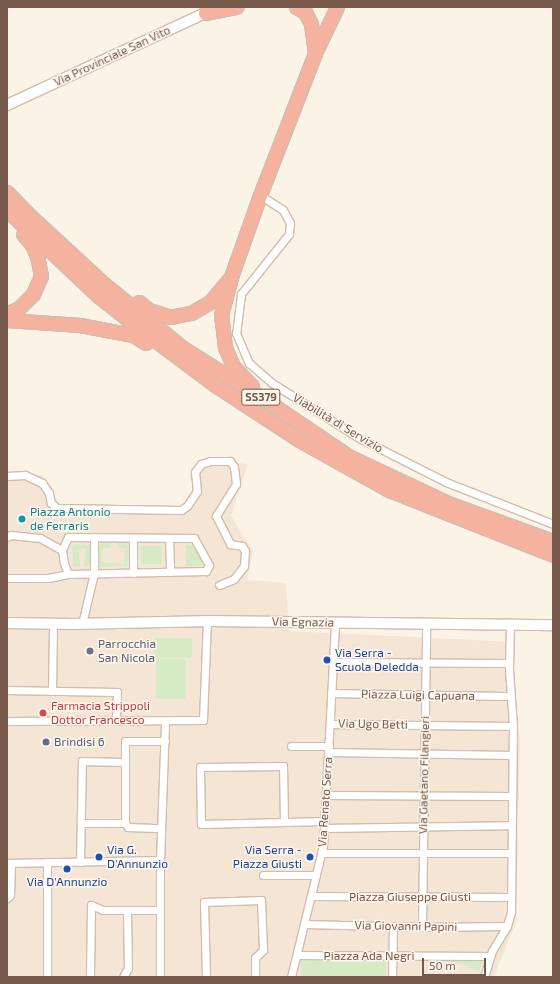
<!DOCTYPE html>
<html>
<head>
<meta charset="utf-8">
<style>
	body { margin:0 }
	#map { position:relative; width:560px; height:984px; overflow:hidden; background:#fcf3e7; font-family:"Exo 2",sans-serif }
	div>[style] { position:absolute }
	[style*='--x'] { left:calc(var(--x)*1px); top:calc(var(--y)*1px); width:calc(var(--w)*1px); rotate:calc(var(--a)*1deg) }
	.residential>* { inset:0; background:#f4e5d5 }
	.green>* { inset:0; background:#d5eac5; transform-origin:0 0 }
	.roads { filter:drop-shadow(1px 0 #d0bdaf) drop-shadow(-1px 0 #d0bdaf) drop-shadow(0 1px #d0bdaf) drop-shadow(0 -1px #d0bdaf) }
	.street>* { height:7px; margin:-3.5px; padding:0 3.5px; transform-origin:3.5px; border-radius:3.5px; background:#fff }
	.secondary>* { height:10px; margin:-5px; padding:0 5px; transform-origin:5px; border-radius:5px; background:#fff }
	.highway>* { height:13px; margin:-6.5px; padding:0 6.5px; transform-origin:6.5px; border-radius:6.5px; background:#f5b29e }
	.dots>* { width:11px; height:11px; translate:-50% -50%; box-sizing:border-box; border:2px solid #fff7ed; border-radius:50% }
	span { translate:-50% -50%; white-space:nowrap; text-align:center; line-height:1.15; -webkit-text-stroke:3px #fff7ed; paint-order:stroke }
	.shield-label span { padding:1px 3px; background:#fff7ed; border:1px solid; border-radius:3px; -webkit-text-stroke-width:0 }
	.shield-label { font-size:11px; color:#76594b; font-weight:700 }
	.street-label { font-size:12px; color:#76594b }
	.culture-label { font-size:12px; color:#0d838f }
	.left { translate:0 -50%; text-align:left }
	.worship-label { font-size:12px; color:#5b616d }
	.transit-label { font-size:12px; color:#164399 }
	.right { translate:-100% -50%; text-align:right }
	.health-label { font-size:12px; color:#be3a42 }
	.service-label { font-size:12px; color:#4e5e75 }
	.frame { position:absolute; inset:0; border:8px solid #76594b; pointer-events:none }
	.scale { position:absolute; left:422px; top:958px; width:64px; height:18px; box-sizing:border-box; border:2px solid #76594b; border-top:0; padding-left:5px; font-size:12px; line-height:14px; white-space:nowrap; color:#76594b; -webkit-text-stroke:3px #fff7ed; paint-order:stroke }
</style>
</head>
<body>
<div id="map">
	<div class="residential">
		<i style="clip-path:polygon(199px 459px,248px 464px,231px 516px,253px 551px,247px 580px,286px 583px,289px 631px,514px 642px,513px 692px,520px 739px,516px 922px,494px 977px,7px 977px,7px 473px,43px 475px,60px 505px,178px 506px,194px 496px,190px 476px)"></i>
	</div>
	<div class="green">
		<i style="clip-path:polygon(111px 543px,111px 547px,102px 549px,102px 562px,124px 564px,125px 549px,117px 547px,117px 543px,126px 543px,129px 547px,128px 566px,99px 567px,98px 547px,101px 544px)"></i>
		<i style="clip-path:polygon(74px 544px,91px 545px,91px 566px,84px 567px,86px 549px,79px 549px,80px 567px,73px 566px,72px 546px)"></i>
		<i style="clip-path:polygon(186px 544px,194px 546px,203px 561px,201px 566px,186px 566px)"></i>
		<i style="left:141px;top:546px;width:21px;height:18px"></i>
		<i style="left:154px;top:638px;width:38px;height:20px"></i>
		<i style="left:156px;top:659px;width:30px;height:40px"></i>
		<i style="left:301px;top:958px;width:85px;height:20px;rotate:1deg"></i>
		<i style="clip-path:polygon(431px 960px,483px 960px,479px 971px,462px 964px,430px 964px)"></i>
	</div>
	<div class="roads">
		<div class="street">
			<i style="--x:260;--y:195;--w:27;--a:33"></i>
			<i style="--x:283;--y:210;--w:15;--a:62"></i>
			<i style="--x:290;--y:223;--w:11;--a:95"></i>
			<i style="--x:289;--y:234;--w:77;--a:128.7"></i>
			<i style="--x:241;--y:294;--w:39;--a:97"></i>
			<i style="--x:236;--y:333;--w:33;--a:67"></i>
			<i style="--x:249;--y:363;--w:30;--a:41"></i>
			<i style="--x:272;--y:383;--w:105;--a:32.2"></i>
			<i style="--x:361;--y:439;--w:95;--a:26.8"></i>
			<i style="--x:446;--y:482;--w:115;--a:21.4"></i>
			<i style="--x:7;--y:476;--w:18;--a:-3"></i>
			<i style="--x:25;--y:475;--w:19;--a:25"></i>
			<i style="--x:42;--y:483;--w:12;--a:55"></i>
			<i style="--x:49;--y:493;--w:10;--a:79"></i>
			<i style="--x:51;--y:503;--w:8;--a:40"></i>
			<i style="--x:57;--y:508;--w:124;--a:0.9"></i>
			<i style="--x:181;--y:510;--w:7;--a:-34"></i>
			<i style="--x:187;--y:506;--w:18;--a:-56"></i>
			<i style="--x:197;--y:491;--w:19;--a:-96"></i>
			<i style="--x:195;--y:472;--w:10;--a:-53"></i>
			<i style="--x:201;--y:464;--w:9;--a:-18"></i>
			<i style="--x:210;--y:461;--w:20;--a:0"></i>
			<i style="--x:230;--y:461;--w:7;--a:56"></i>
			<i style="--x:234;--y:467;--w:17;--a:83"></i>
			<i style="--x:236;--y:484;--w:38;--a:122"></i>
			<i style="--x:216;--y:516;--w:31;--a:63"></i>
			<i style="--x:230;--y:544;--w:12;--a:9"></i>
			<i style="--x:242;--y:546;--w:6;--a:59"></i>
			<i style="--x:245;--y:551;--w:15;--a:94"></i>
			<i style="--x:244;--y:566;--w:16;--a:128"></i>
			<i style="--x:234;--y:579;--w:16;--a:158"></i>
			<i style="--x:7;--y:537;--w:4;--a:-27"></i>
			<i style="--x:11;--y:535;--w:29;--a:6"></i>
			<i style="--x:40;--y:538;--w:25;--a:29"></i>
			<i style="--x:68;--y:537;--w:126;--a:0.5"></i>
			<i style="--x:194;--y:538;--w:31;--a:61"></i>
			<i style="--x:209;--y:565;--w:7;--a:117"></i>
			<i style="--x:206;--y:571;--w:138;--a:178.8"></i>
			<i style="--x:68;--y:574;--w:12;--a:-110"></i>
			<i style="--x:64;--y:563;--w:13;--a:-99"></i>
			<i style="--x:62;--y:550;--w:14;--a:-65"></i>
			<i style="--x:133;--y:538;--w:35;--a:90"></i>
			<i style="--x:169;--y:538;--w:34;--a:88"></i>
			<i style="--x:7;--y:578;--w:41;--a:0"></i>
			<i style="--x:48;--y:578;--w:20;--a:-11"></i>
			<i style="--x:82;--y:624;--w:52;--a:-76.8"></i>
			<i style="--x:94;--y:573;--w:36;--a:-90"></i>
			<i style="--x:333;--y:662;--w:173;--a:0.3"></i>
			<i style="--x:7;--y:690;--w:110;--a:1"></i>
			<i style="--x:117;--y:692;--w:29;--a:92"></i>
			<i style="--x:52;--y:691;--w:66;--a:-89.1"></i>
			<i style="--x:331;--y:693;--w:174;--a:1"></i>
			<i style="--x:7;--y:721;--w:196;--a:-0.3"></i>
			<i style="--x:203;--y:720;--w:99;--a:-87.7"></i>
			<i style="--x:330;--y:724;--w:183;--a:0.6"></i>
			<i style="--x:291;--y:746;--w:38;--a:0"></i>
			<i style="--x:328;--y:752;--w:184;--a:0.9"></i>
			<i style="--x:326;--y:795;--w:183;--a:0.3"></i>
			<i style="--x:284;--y:822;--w:56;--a:-91"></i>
			<i style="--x:283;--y:766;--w:83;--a:179.3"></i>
			<i style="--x:200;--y:767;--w:57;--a:89"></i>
			<i style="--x:201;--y:824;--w:83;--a:-1.4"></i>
			<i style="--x:284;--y:822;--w:40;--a:-1.4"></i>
			<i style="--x:81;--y:823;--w:44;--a:0"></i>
			<i style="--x:125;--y:823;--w:82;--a:-90"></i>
			<i style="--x:125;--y:741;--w:40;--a:0"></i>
			<i style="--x:125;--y:823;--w:5;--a:53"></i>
			<i style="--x:128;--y:827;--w:33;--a:2"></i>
			<i style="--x:324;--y:828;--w:183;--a:-0.9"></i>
			<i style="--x:321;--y:853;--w:189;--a:0"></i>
			<i style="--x:80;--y:862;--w:101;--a:-88.9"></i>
			<i style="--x:82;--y:761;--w:42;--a:1.4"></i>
			<i style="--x:7;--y:863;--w:153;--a:-1.1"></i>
			<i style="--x:263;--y:875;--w:53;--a:0"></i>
			<i style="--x:311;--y:896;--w:198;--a:0.3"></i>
			<i style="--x:7;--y:898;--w:4;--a:-45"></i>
			<i style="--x:10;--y:895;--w:32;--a:-88"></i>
			<i style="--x:305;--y:924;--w:117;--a:1.5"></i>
			<i style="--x:422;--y:927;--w:85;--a:-0.7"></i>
			<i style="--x:422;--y:927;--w:303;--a:-89.2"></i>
			<i style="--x:297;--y:955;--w:193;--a:0.3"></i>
			<i style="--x:47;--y:977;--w:115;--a:-90"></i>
			<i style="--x:90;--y:977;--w:72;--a:-89.2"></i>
			<i style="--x:91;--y:905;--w:13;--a:23"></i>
			<i style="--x:103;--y:910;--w:57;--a:0"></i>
			<i style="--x:123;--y:977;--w:10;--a:-61"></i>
			<i style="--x:128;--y:968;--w:58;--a:-91"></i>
			<i style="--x:160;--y:977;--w:117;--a:-90"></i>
			<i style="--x:160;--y:860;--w:139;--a:-87.9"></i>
			<i style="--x:206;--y:977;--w:75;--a:-91.5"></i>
			<i style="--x:204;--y:902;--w:57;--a:-2"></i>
			<i style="--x:261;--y:900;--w:50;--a:87.7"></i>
			<i style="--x:263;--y:950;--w:11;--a:135"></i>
			<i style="--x:255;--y:958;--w:19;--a:90"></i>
			<i style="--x:291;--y:977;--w:135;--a:-76.3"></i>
			<i style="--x:323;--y:846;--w:223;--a:-86.9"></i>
			<i style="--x:392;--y:977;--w:51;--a:-88.9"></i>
			<i style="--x:484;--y:977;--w:27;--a:-73"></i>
			<i style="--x:492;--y:951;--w:29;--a:-59"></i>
			<i style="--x:507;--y:926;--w:15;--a:-74"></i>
			<i style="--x:511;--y:912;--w:186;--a:-89.4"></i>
			<i style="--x:513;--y:726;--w:57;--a:-94"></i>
			<i style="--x:509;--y:669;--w:44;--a:-88.7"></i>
		</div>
		<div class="secondary">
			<i style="--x:7;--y:105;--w:226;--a:-24.9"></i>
			<i style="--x:7;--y:623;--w:65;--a:0.9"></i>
			<i style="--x:72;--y:624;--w:139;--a:-1.2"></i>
			<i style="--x:211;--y:621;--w:342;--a:0.7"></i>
		</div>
		<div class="highway">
			<i style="--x:296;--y:7;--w:10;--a:29"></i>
			<i style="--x:305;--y:12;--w:13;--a:63"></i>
			<i style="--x:311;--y:24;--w:29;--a:82"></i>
			<i style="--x:205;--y:13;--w:32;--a:-11"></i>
			<i style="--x:7;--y:192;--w:28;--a:46"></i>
			<i style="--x:26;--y:212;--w:105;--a:42.7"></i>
			<i style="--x:103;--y:283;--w:103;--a:39.1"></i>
			<i style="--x:183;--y:348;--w:92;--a:32.1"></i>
			<i style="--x:261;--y:397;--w:107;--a:34"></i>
			<i style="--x:350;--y:457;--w:108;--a:25.1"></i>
			<i style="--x:448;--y:503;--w:112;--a:19.9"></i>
			<i style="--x:7;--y:210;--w:125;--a:43.4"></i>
			<i style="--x:98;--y:296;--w:48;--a:38.3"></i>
			<i style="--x:136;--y:326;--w:99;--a:36.8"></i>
			<i style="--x:215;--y:385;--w:100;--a:33.2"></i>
			<i style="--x:299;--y:440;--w:103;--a:29.1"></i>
			<i style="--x:389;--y:490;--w:176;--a:21.6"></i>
			<i style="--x:139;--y:302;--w:13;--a:39"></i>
			<i style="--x:149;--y:310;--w:22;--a:18"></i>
			<i style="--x:170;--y:317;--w:21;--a:-11"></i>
			<i style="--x:191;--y:313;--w:22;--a:-30"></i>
			<i style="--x:210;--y:302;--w:30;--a:-50"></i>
			<i style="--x:7;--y:314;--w:13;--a:-27"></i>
			<i style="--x:19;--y:308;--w:20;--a:-45"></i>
			<i style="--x:33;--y:294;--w:20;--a:-66"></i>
			<i style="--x:41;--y:276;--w:20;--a:-101"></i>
			<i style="--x:37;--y:256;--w:12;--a:-114"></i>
			<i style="--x:32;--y:245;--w:14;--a:-129"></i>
			<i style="--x:7;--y:320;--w:73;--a:3.9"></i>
			<i style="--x:80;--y:325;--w:54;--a:10.7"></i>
			<i style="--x:133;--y:335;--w:15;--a:32"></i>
			<i style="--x:252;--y:386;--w:28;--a:-134"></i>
			<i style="--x:233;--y:366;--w:21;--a:-113"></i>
			<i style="--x:225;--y:347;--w:32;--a:-97"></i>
			<i style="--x:221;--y:315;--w:42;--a:-75"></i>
			<i style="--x:232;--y:274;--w:84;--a:-70.5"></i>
			<i style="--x:260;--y:195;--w:152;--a:-68.8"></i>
			<i style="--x:315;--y:53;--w:51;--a:-64.4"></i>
		</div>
	</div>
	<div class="dots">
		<i style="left:22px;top:519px;background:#0f9aa8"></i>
		<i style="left:90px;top:651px;background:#6b7280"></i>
		<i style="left:327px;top:660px;background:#1a4fb4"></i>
		<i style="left:43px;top:713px;background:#e0444e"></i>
		<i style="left:46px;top:742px;background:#5c6f8a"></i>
		<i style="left:99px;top:857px;background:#1a4fb4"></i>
		<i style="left:310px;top:857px;background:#1a4fb4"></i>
		<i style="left:67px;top:869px;background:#1a4fb4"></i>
	</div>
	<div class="shield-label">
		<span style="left:261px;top:397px">SS379</span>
	</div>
	<div class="street-label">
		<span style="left:112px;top:56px;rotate:-25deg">Via Provinciale San Vito</span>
		<span style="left:338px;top:423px;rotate:31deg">Viabilità di Servizio</span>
		<span style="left:303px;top:622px;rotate:1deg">Via Egnazia</span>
		<span style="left:418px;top:695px;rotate:1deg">Piazza Luigi Capuana</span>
		<span style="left:373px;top:724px;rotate:1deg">Via Ugo Betti</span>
		<span style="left:424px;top:775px;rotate:-89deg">Via Gaetano Filangieri</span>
		<span style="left:325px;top:802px;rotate:-86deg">Via Renato Serra</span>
		<span style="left:410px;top:897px">Piazza Giuseppe Giusti</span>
		<span style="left:406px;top:926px;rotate:1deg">Via Giovanni Papini</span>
		<span style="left:369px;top:956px">Piazza Ada Negri</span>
	</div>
	<div class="culture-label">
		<span class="left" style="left:30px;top:519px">Piazza Antonio<br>de Ferraris</span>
	</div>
	<div class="worship-label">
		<span class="left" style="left:98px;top:651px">Parrocchia<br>San Nicola</span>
	</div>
	<div class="transit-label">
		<span class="left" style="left:335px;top:660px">Via Serra -<br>Scuola Deledda</span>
		<span class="left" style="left:107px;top:857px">Via G.<br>D'Annunzio</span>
		<span class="right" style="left:302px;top:857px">Via Serra -<br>Piazza Giusti</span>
		<span style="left:67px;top:882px">Via D'Annunzio</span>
	</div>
	<div class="health-label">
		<span class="left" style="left:51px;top:713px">Farmacia Strippoli<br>Dottor Francesco</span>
	</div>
	<div class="service-label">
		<span class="left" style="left:54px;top:742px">Brindisi 6</span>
	</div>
	<div class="frame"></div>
	<div class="scale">50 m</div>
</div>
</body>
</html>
